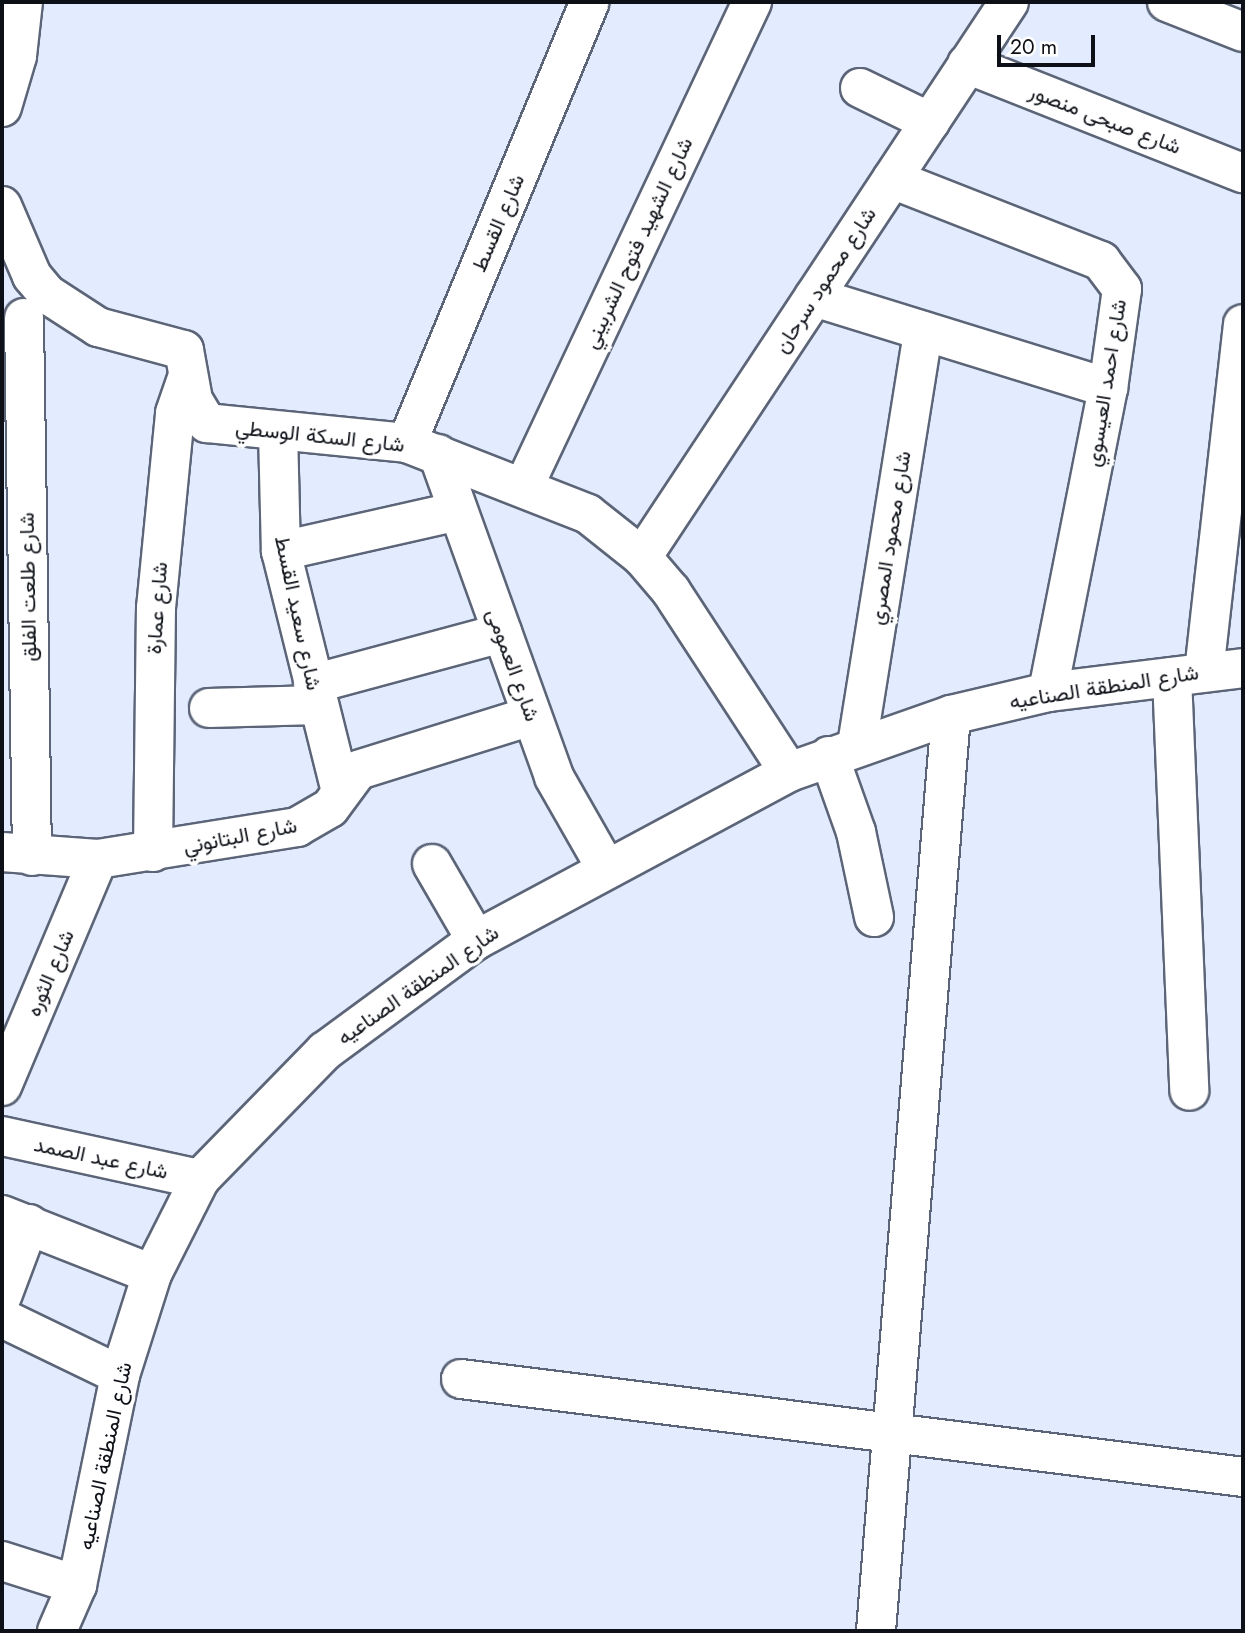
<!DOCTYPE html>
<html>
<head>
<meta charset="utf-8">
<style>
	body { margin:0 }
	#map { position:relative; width:1245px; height:1633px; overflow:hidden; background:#e3ecfe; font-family:Jost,Vazirmatn,sans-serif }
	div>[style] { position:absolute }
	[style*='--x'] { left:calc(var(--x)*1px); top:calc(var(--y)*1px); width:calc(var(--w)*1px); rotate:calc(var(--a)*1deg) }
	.roads { filter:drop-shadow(2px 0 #5c6578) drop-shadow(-2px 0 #5c6578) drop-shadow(0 2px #5c6578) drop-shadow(0 -2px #5c6578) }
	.minor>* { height:38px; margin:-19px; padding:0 19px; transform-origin:19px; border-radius:19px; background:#fff }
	span { translate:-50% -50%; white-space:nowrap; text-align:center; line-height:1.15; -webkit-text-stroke:7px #fff; paint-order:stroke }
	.street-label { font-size:21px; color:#0d1017 }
	.frame { position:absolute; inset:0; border:4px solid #0d1017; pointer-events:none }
	.scale { position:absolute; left:997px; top:35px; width:98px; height:32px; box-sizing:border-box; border:4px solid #0d1017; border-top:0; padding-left:9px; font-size:21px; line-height:24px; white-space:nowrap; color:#0d1017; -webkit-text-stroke:5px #fff; paint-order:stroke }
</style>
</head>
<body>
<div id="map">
	<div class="roads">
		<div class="minor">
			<i style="--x:1167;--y:2;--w:82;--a:21.5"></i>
			<i style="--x:967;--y:64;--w:297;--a:21.6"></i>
			<i style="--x:860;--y:88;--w:78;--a:25.9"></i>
			<i style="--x:2;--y:107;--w:53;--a:-73.6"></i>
			<i style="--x:17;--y:56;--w:54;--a:-83.7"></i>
			<i style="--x:892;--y:179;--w:225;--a:21.4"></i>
			<i style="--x:1101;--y:261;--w:35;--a:53"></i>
			<i style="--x:1122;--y:289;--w:100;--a:98"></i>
			<i style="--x:1108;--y:388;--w:310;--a:101.2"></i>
			<i style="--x:2;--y:206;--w:76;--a:66.8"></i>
			<i style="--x:32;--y:276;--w:23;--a:50"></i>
			<i style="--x:47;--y:294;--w:61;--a:32.9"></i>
			<i style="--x:98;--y:327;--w:89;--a:15"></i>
			<i style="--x:184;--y:350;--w:51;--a:79.8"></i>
			<i style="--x:193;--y:400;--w:27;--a:59"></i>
			<i style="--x:207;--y:423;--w:201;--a:5.7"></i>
			<i style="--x:407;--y:443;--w:194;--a:21.4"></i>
			<i style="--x:588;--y:514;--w:69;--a:38.5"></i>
			<i style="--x:642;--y:557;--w:45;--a:49.5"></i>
			<i style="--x:671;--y:591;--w:216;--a:56.9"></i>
			<i style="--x:814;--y:297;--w:308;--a:17.2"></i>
			<i style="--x:24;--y:318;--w:538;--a:89.15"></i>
			<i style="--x:278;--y:431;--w:120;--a:88.6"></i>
			<i style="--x:281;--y:551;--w:248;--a:76"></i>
			<i style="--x:407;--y:443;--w:477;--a:-67.5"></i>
			<i style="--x:438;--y:454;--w:343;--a:70.2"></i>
			<i style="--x:554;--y:777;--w:105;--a:60.3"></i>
			<i style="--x:525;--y:484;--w:533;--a:-64.78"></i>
			<i style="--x:281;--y:551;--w:181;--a:-12.7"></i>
			<i style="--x:642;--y:557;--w:665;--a:-56.52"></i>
			<i style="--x:1204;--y:672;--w:350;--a:-83.6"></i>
			<i style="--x:1172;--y:677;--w:414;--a:87.6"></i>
			<i style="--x:313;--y:684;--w:196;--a:-15.1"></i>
			<i style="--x:209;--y:708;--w:109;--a:-1.6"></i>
			<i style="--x:857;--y:745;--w:419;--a:-80.9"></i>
			<i style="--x:829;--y:756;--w:81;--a:70.4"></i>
			<i style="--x:856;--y:832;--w:87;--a:78"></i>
			<i style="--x:2;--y:852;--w:96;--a:4.2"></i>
			<i style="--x:98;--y:859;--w:202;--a:-9.1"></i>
			<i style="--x:297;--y:827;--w:38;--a:-30"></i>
			<i style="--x:330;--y:808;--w:47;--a:-53.6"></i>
			<i style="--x:358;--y:770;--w:181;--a:-17.3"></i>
			<i style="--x:153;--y:852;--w:244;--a:-89.3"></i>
			<i style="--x:156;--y:608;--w:196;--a:-84.4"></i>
			<i style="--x:175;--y:413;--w:39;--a:-71"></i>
			<i style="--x:432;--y:864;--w:88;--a:59.9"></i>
			<i style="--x:2;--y:1086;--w:246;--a:-67.1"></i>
			<i style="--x:2;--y:1136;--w:203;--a:12.3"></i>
			<i style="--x:2;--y:1215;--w:161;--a:21.5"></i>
			<i style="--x:2;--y:1296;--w:77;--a:-69.4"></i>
			<i style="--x:2;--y:1318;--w:131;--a:25.8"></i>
			<i style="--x:461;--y:1379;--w:788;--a:7.14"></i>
			<i style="--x:2;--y:1561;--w:79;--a:17.7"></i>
			<i style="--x:57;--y:1631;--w:50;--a:-66.5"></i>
			<i style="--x:77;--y:1585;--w:214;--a:-78.4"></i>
			<i style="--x:120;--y:1375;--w:106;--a:-72.4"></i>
			<i style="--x:152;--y:1274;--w:106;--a:-63.2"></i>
			<i style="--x:200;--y:1179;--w:179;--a:-45.7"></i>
			<i style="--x:325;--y:1051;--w:187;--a:-36.3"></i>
			<i style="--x:476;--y:940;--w:355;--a:-28.2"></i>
			<i style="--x:789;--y:772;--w:172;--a:-19.4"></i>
			<i style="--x:951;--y:715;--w:100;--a:-13.3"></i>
			<i style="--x:1048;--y:692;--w:196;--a:-7"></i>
			<i style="--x:876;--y:1631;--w:919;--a:-85.32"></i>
		</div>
	</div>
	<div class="street-label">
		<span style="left:1105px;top:119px;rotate:21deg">شارع صبحى منصور</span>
		<span style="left:498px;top:223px;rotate:-67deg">شارع القسط</span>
		<span style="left:638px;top:243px;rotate:-65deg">شارع الشهيد فتوح الشربيني</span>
		<span style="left:825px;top:280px;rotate:-57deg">شارع محمود سرحان</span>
		<span style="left:1106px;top:383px;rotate:-81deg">شارع احمد العيسوي</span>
		<span style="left:320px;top:436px;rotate:6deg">شارع السكة الوسطي</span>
		<span style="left:890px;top:538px;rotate:-81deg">شارع محمود المصري</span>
		<span style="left:28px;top:587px;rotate:-91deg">شارع طلعت الفلق</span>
		<span style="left:157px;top:608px;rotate:-86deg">شارع عمارة</span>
		<span style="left:298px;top:613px;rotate:78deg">شارع سعيد القسط</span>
		<span style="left:513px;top:665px;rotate:70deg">شارع العمومى</span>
		<span style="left:1104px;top:687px;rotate:-9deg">شارع المنطقة الصناعيه</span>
		<span style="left:240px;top:836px;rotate:-11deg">شارع البتانوني</span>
		<span style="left:50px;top:973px;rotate:-67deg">شارع الثوره</span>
		<span style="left:418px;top:985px;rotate:-35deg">شارع المنطقة الصناعيه</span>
		<span style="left:101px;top:1158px;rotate:12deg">شارع عبد الصمد</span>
		<span style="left:105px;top:1456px;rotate:-78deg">شارع المنطقة الصناعيه</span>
	</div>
	<div class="frame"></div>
	<div class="scale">20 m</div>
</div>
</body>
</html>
